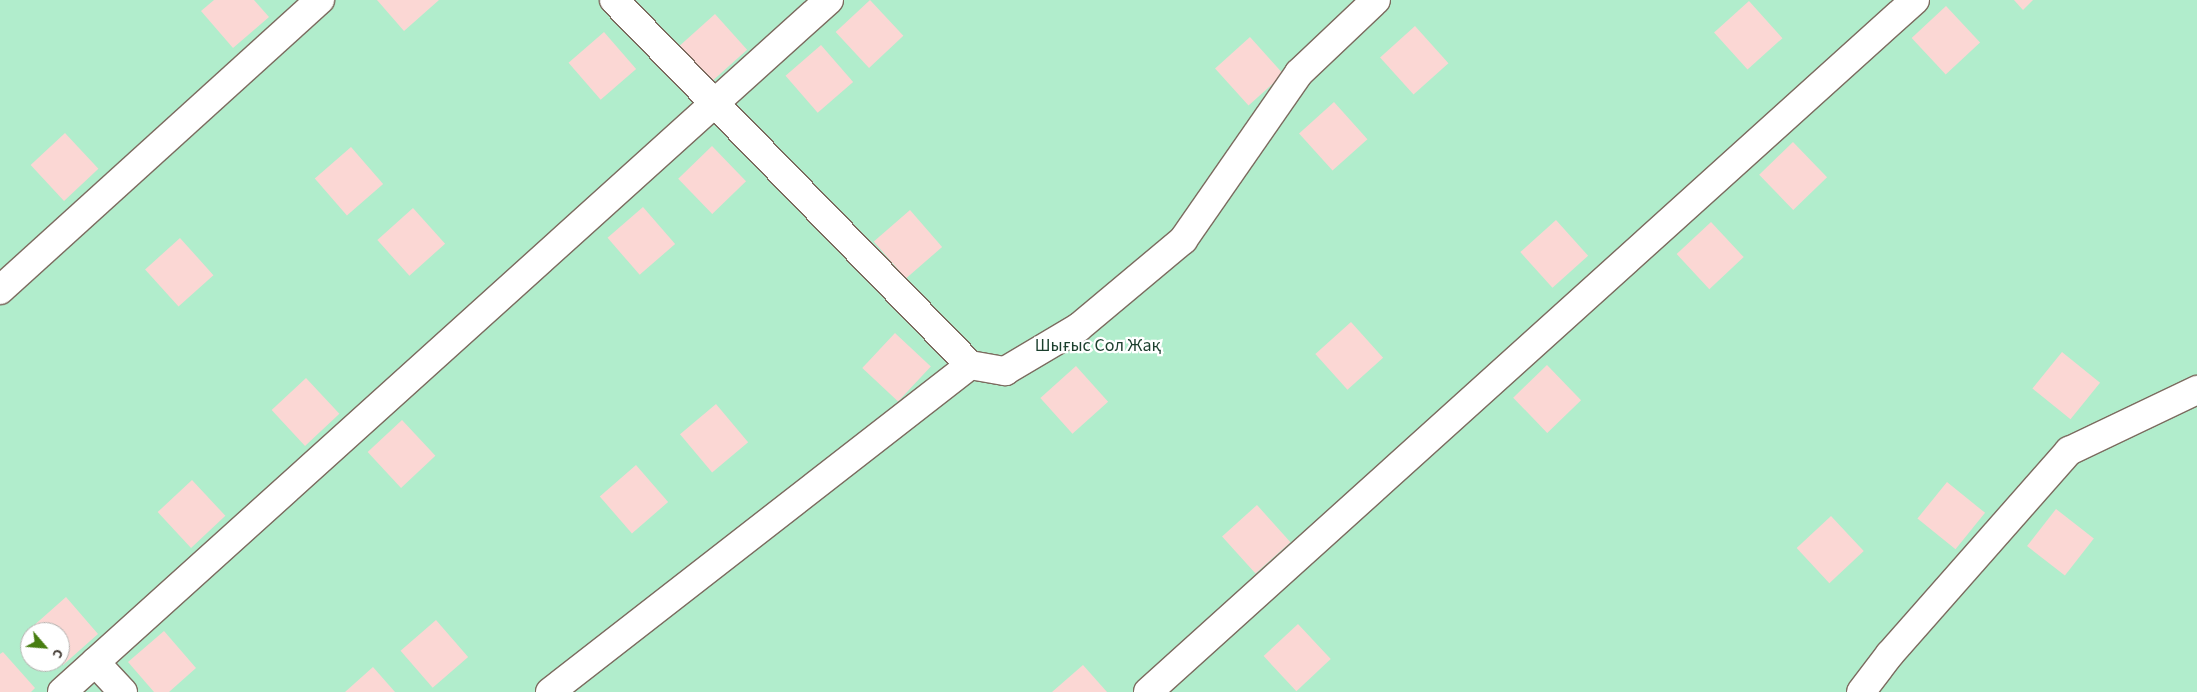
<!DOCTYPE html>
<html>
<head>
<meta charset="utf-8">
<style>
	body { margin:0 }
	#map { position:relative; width:2197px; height:692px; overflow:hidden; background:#fff7f1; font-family:"Source Sans 3",sans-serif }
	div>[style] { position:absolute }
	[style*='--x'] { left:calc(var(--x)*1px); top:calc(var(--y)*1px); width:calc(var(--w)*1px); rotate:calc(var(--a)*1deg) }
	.green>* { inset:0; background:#b1edcc }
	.building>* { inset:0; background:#fbd7d4; transform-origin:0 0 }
	.roads { filter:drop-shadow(1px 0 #7c6b5f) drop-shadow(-1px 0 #7c6b5f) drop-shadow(0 1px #7c6b5f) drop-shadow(0 -1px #7c6b5f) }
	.minor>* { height:28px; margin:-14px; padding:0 14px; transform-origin:14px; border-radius:14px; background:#fff }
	span { translate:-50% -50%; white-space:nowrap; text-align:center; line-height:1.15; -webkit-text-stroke:4.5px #fff; paint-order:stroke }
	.park-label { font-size:18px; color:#1b3f2d }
	.north { position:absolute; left:20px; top:622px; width:50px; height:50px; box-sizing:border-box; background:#fff; border:1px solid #b4b1ae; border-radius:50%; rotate:117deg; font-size:14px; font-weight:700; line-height:20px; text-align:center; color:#433b35 }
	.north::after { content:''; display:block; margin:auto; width:18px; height:22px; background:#477d10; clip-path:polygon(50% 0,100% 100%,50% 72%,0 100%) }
</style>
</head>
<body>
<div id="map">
	<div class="green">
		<i style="clip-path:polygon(evenodd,0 0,2197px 0,2197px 692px,0 692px,0 0,30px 632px,60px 632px,60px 662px,30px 662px,30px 632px)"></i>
	</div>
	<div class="building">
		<i style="clip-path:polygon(214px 0,254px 0,269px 17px,233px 48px,201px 11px)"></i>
		<i style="clip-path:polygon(377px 0,439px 0,404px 31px)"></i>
		<i style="left:870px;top:0;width:49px;height:47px;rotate:47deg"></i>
		<i style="clip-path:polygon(2014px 0,2033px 0,2023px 10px)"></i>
		<i style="left:1749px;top:1px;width:50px;height:47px;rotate:48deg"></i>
		<i style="left:1946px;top:6px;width:50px;height:47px;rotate:47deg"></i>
		<i style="left:715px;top:14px;width:48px;height:48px;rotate:48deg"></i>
		<i style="left:1415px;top:26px;width:50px;height:47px;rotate:48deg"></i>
		<i style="left:604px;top:32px;width:49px;height:47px;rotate:49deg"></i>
		<i style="left:1250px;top:37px;width:50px;height:47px;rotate:48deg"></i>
		<i style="left:821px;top:45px;width:49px;height:47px;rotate:49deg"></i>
		<i style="left:1334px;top:102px;width:50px;height:47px;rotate:48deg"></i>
		<i style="left:65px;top:133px;width:49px;height:47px;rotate:47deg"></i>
		<i style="left:1793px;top:142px;width:49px;height:47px;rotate:46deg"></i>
		<i style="left:712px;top:146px;width:49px;height:47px;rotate:46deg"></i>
		<i style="left:351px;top:147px;width:49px;height:48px;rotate:49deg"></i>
		<i style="left:643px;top:207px;width:49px;height:47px;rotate:49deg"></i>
		<i style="left:413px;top:208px;width:48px;height:48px;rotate:48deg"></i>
		<i style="left:910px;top:210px;width:49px;height:48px;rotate:49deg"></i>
		<i style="left:1556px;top:220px;width:48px;height:48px;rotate:48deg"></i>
		<i style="left:1711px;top:222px;width:48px;height:47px;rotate:47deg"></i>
		<i style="left:180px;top:238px;width:50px;height:47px;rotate:48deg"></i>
		<i style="left:1351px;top:322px;width:48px;height:48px;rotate:48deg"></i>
		<i style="left:895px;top:333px;width:49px;height:48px;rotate:43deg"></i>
		<i style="left:2062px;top:352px;width:49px;height:47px;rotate:39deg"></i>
		<i style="left:1547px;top:365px;width:49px;height:47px;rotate:46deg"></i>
		<i style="left:1076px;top:366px;width:48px;height:48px;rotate:48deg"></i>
		<i style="left:306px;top:378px;width:49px;height:47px;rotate:47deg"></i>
		<i style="left:716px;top:404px;width:50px;height:47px;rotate:50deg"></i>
		<i style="left:402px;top:420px;width:49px;height:47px;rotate:47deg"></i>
		<i style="left:636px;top:465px;width:49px;height:48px;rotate:49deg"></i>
		<i style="left:192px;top:480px;width:49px;height:47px;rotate:47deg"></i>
		<i style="left:1947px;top:482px;width:49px;height:47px;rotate:39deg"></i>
		<i style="left:1257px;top:505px;width:50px;height:47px;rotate:48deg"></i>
		<i style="left:2056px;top:509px;width:48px;height:47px;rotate:38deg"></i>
		<i style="left:1831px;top:516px;width:48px;height:47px;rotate:47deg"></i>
		<i style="clip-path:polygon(66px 597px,98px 634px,63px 665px,60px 662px,60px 632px,34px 632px,31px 628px)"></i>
		<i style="left:436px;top:620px;width:49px;height:47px;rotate:49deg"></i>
		<i style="left:1298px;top:624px;width:48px;height:47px;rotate:47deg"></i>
		<i style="clip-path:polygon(164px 631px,196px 668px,169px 692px,154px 692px,128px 662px)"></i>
		<i style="clip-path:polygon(3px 652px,35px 688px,31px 692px,0 692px,0 654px)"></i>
		<i style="clip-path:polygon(1083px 665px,1107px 692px,1052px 692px)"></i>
		<i style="clip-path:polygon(373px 667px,395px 692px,345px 692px)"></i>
	</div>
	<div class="roads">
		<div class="minor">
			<i style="--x:614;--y:0;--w:510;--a:45.72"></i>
			<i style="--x:0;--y:290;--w:432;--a:-42.2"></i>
			<i style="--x:95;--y:662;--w:41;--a:47"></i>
			<i style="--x:62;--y:692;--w:1033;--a:-42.06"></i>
			<i style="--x:550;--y:692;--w:532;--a:-37.9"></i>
			<i style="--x:970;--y:365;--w:36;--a:10"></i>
			<i style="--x:1005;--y:371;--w:86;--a:-30.7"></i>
			<i style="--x:1079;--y:327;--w:136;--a:-39.9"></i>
			<i style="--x:1183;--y:240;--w:203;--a:-55.2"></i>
			<i style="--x:1299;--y:73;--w:106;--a:-43.5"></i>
			<i style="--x:1148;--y:692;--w:1033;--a:-42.06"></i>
			<i style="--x:1861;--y:692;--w:48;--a:-52.7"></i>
			<i style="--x:1890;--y:654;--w:271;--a:-48.6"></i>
			<i style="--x:2069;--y:451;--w:142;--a:-25.5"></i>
		</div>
	</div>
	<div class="park-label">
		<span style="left:1098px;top:346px">Шығыс Сол Жақ</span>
	</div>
	<div class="north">С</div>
</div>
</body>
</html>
